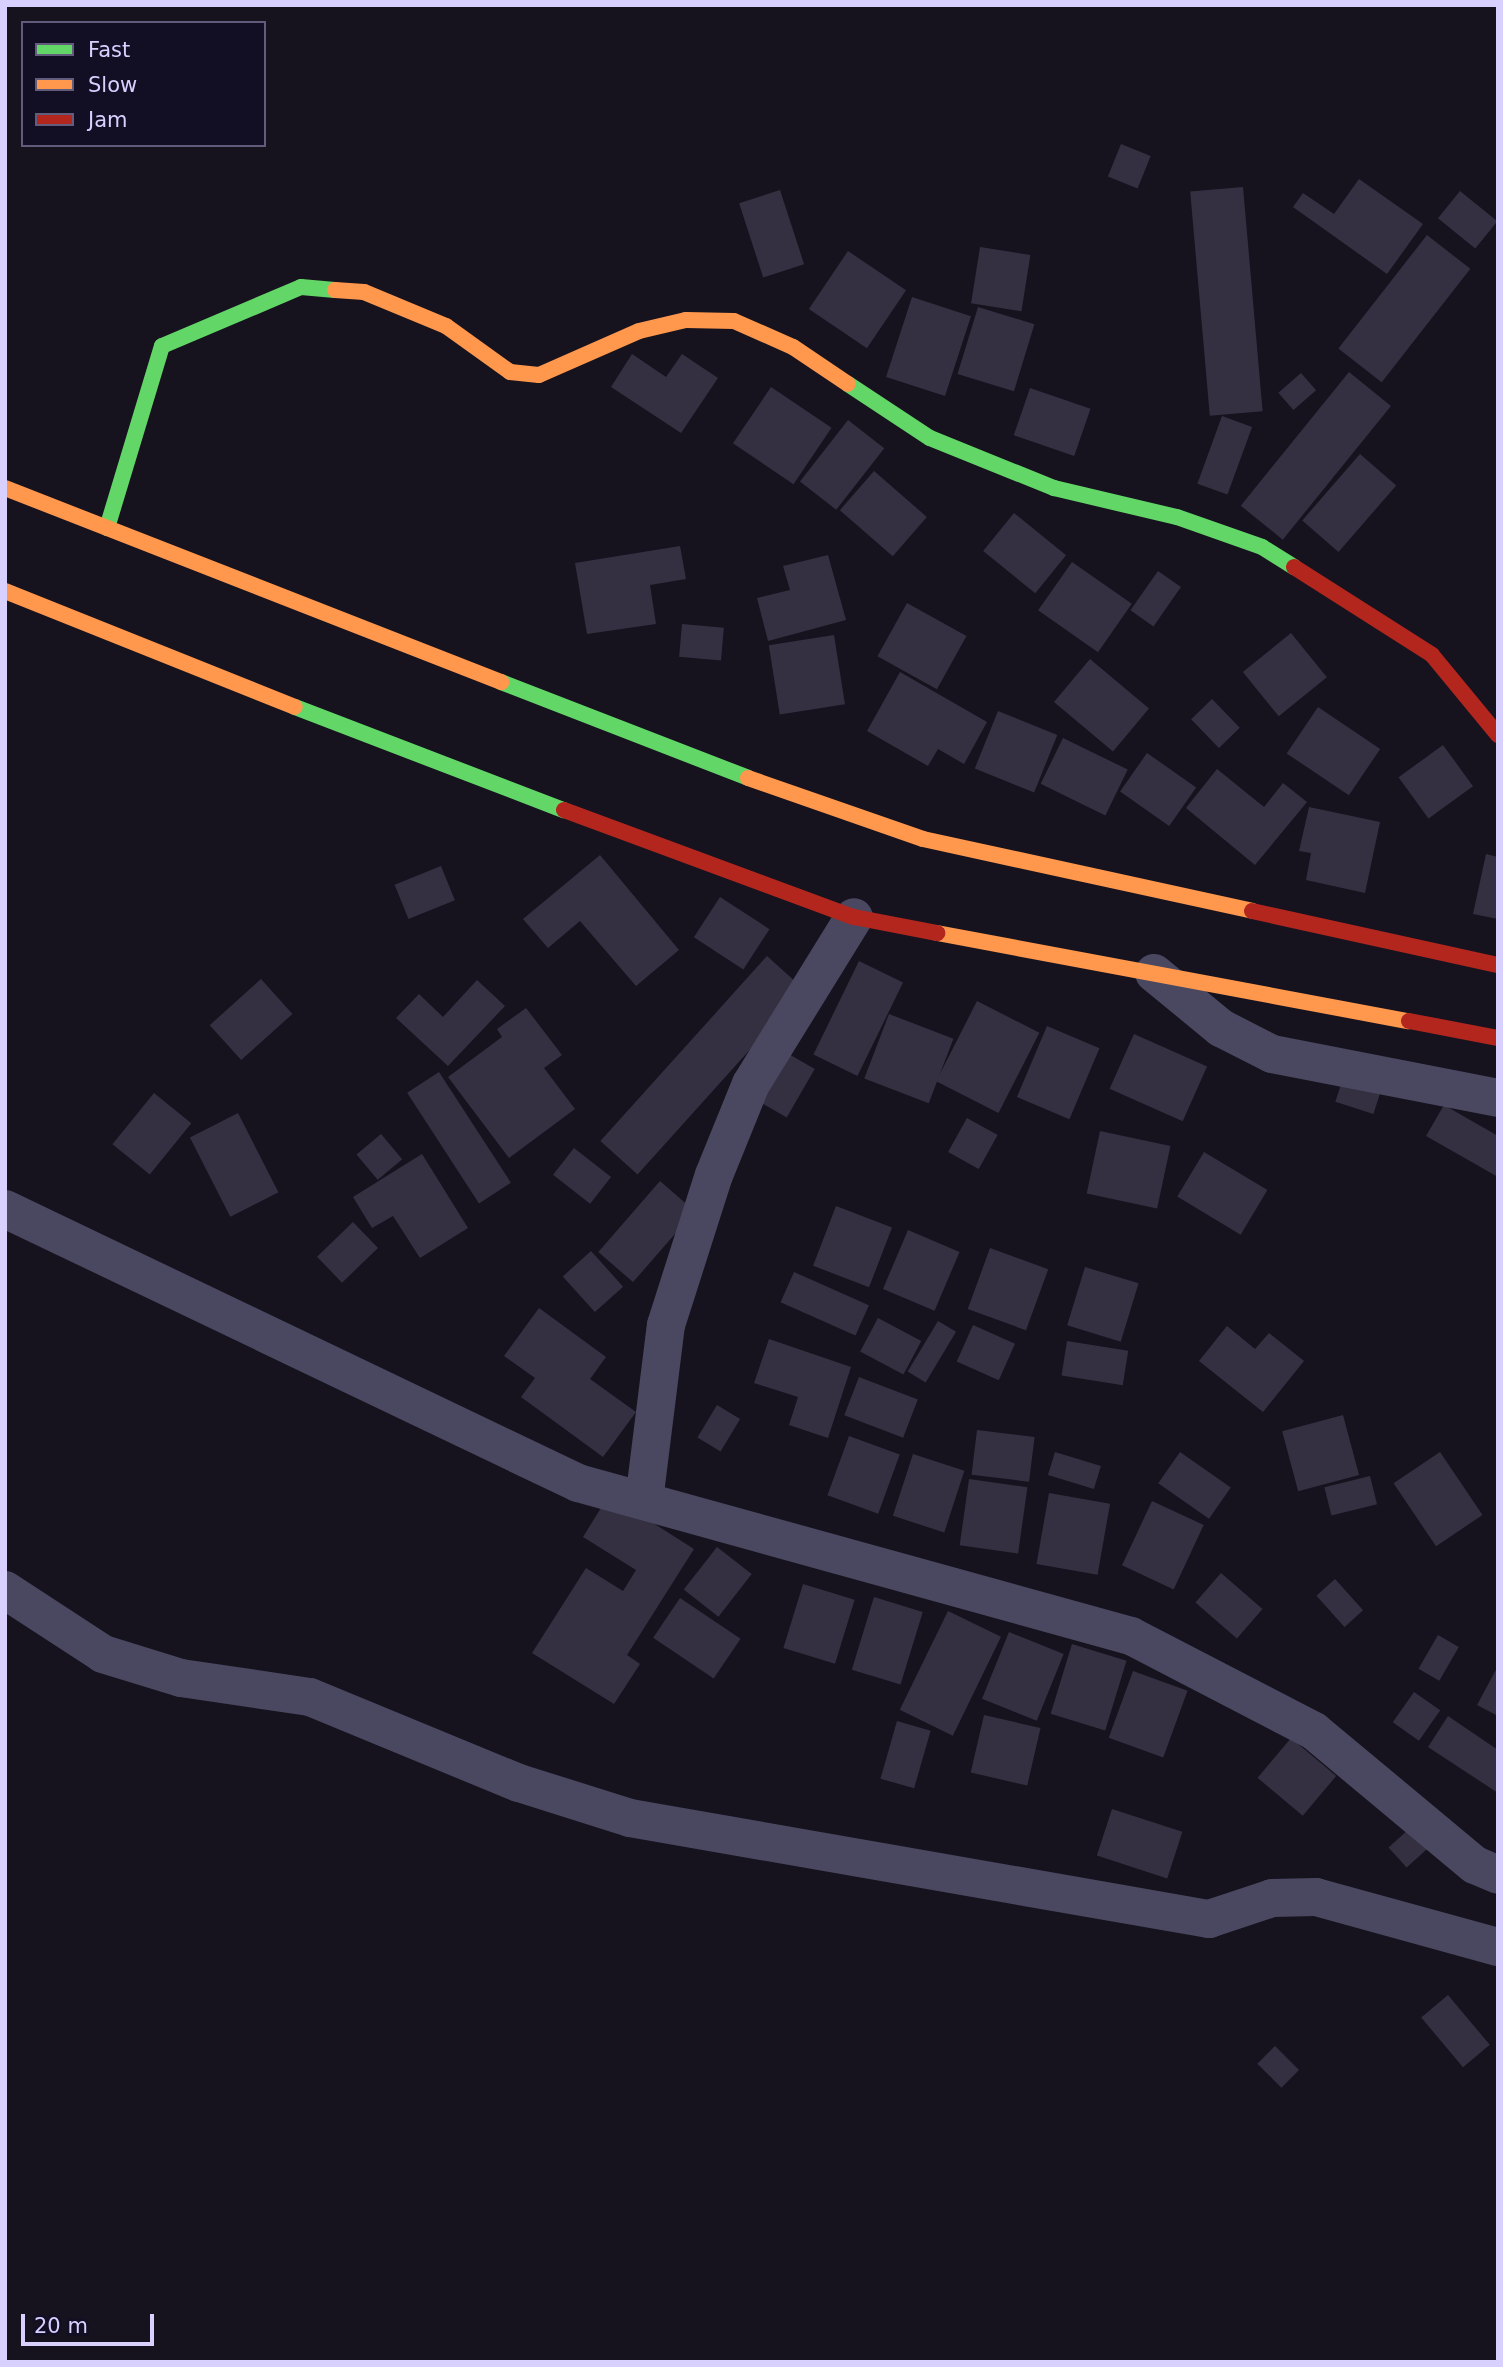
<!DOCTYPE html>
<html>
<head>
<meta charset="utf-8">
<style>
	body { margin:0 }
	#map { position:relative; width:1503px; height:2367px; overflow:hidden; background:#16131f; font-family:"DejaVu Sans",sans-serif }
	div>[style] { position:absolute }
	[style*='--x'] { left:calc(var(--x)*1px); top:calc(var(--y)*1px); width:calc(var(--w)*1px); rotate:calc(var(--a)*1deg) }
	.building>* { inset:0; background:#343041; transform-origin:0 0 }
	.street>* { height:38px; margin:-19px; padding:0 19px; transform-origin:19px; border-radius:19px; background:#4a4860 }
	.fast>* { height:16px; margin:-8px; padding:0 8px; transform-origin:8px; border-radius:8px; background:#63d668 }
	.slow>* { height:16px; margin:-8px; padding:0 8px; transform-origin:8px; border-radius:8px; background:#ff974d }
	.jam>* { height:16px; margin:-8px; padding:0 8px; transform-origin:8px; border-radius:8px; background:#b3261e }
	span { translate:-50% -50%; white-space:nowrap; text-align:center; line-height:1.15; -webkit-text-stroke:7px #120e24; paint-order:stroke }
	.frame { position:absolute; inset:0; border:7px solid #d8d0ff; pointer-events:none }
	.legend { position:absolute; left:21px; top:21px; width:245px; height:126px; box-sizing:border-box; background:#120e24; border:2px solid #615c7c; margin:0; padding:9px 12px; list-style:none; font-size:21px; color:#d8d0ff }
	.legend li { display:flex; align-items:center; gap:14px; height:35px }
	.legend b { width:35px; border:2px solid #615c7c }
	.scale { position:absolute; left:21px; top:2314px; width:133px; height:32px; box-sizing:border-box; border:4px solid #d8d0ff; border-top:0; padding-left:9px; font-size:21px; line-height:24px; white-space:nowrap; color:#d8d0ff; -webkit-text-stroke:5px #120e24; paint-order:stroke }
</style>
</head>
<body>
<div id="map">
	<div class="building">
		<i style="left:1121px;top:144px;width:32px;height:35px;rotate:22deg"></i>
		<i style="clip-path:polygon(1359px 179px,1423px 224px,1387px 274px,1293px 207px,1303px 193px,1334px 214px)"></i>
		<i style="left:1243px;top:187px;width:225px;height:53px;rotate:85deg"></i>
		<i style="left:780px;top:190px;width:78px;height:43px;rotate:72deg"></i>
		<i style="left:1460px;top:191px;width:48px;height:35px;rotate:39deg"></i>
		<i style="left:1427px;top:235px;width:55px;height:144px;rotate:38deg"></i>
		<i style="left:980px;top:247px;width:51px;height:57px;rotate:9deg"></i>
		<i style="left:848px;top:251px;width:70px;height:70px;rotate:34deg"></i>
		<i style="left:912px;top:297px;width:62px;height:84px;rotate:18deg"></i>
		<i style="left:978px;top:307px;width:59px;height:70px;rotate:17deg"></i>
		<i style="clip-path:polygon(632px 354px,666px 377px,682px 354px,718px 378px,681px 433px,611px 387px)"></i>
		<i style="left:1349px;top:372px;width:54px;height:172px;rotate:39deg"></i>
		<i style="left:1301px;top:373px;width:23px;height:30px;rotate:49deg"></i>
		<i style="left:771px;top:387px;width:73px;height:68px;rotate:34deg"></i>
		<i style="left:1030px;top:388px;width:64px;height:50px;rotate:19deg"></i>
		<i style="left:1222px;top:416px;width:32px;height:72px;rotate:20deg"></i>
		<i style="left:848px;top:420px;width:46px;height:78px;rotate:38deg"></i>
		<i style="left:1360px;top:454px;width:48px;height:88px;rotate:41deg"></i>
		<i style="left:874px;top:471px;width:70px;height:52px;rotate:41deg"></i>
		<i style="left:1014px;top:513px;width:67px;height:49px;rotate:39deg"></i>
		<i style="clip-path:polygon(680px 546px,686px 579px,650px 585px,656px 624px,587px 634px,575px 563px)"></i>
		<i style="clip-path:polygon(828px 555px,846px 620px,768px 641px,757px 598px,790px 590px,783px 566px)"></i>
		<i style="left:1072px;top:562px;width:73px;height:59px;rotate:35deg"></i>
		<i style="left:1158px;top:571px;width:28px;height:48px;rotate:35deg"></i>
		<i style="left:907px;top:603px;width:68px;height:61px;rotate:29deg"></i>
		<i style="left:682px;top:624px;width:42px;height:33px;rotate:5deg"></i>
		<i style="left:1291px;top:633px;width:57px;height:62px;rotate:51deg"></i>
		<i style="left:834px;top:635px;width:70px;height:66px;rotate:81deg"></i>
		<i style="left:1090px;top:659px;width:77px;height:56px;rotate:40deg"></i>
		<i style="clip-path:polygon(900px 672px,987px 722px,964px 764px,938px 749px,928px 766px,867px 731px)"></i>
		<i style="left:1212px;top:699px;width:40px;height:29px;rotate:46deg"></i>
		<i style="left:1318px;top:707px;width:75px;height:56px;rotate:34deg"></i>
		<i style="left:998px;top:711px;width:64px;height:62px;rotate:22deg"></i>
		<i style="left:1063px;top:738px;width:72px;height:51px;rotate:26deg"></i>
		<i style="left:1443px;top:745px;width:51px;height:55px;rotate:54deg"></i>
		<i style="left:1147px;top:753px;width:60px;height:47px;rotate:35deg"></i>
		<i style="clip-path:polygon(1217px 769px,1264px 807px,1283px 783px,1307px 802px,1255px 865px,1186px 808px)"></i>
		<i style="clip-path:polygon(1309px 807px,1380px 822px,1365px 893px,1306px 880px,1311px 853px,1299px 851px)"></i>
		<i style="clip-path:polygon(1486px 854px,1498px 857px,1498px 919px,1473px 914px)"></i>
		<i style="clip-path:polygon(600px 855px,679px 950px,636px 986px,580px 921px,548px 948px,523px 919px)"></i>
		<i style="left:441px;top:866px;width:37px;height:50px;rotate:68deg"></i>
		<i style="left:720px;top:897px;width:59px;height:48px;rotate:33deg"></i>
		<i style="left:767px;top:956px;width:50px;height:249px;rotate:42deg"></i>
		<i style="left:859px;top:961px;width:49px;height:104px;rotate:26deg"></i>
		<i style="left:261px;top:979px;width:47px;height:69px;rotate:48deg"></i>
		<i style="clip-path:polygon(477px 980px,505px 1006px,448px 1066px,396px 1018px,419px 994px,443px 1017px)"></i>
		<i style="left:977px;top:1001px;width:70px;height:90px;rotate:27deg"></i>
		<i style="clip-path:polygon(526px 1008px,562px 1055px,544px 1068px,575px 1109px,509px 1158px,448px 1077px,502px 1037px,497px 1029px)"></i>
		<i style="left:889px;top:1014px;width:69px;height:69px;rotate:21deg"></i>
		<i style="left:1047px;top:1026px;width:57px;height:77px;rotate:23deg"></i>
		<i style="left:1134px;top:1034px;width:80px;height:60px;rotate:24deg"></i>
		<i style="left:787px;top:1053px;width:32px;height:56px;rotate:30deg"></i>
		<i style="left:439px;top:1072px;width:132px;height:38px;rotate:57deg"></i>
		<i style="left:1344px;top:1075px;width:40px;height:28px;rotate:18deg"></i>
		<i style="left:154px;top:1093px;width:48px;height:66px;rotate:39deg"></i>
		<i style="clip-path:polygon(1444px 1105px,1498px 1136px,1498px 1177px,1426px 1136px)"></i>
		<i style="left:238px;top:1113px;width:89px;height:54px;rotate:63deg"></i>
		<i style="left:967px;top:1118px;width:35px;height:39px;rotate:29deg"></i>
		<i style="left:1100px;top:1131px;width:72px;height:64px;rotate:12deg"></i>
		<i style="left:381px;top:1134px;width:33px;height:32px;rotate:50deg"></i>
		<i style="left:574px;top:1148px;width:47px;height:34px;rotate:38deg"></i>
		<i style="left:1204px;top:1152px;width:74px;height:52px;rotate:31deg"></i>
		<i style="clip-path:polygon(422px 1154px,468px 1228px,420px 1258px,393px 1216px,372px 1228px,353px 1197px)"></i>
		<i style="left:660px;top:1181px;width:46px;height:94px;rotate:41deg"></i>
		<i style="left:836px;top:1206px;width:60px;height:64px;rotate:21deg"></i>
		<i style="left:353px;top:1222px;width:36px;height:50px;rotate:46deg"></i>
		<i style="left:908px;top:1230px;width:56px;height:64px;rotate:23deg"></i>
		<i style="left:990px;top:1248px;width:62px;height:65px;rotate:20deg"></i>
		<i style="left:591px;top:1251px;width:48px;height:38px;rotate:48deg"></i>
		<i style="left:1085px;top:1267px;width:56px;height:61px;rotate:17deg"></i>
		<i style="left:794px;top:1272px;width:82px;height:33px;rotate:24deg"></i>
		<i style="clip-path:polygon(539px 1308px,606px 1357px,590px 1379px,636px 1412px,603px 1457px,521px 1397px,535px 1378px,504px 1356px)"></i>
		<i style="left:878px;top:1318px;width:49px;height:38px;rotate:28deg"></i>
		<i style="left:938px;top:1321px;width:21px;height:59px;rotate:31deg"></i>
		<i style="left:973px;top:1325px;width:46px;height:40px;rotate:24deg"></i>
		<i style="clip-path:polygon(1227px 1326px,1255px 1349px,1269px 1333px,1304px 1361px,1263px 1412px,1199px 1361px)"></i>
		<i style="clip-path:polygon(769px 1339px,851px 1367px,828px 1438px,789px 1425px,798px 1397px,754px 1383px)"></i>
		<i style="left:1067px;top:1341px;width:62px;height:35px;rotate:9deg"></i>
		<i style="left:859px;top:1377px;width:63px;height:41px;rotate:21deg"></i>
		<i style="left:717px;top:1405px;width:27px;height:38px;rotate:31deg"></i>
		<i style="left:1343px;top:1415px;width:62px;height:63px;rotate:75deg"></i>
		<i style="left:977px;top:1430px;width:58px;height:45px;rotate:7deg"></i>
		<i style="left:849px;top:1436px;width:54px;height:63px;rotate:20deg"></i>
		<i style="left:1055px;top:1452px;width:48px;height:24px;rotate:17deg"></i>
		<i style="left:1180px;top:1452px;width:62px;height:38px;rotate:35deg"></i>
		<i style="left:1440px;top:1452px;width:76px;height:56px;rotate:56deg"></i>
		<i style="left:913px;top:1454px;width:54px;height:65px;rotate:18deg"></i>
		<i style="left:1370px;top:1476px;width:29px;height:47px;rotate:76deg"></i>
		<i style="left:969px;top:1479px;width:59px;height:67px;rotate:8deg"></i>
		<i style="left:1049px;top:1493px;width:62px;height:72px;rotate:10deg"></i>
		<i style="clip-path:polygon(609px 1495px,694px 1549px,627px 1655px,640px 1664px,614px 1704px,532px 1653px,586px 1568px,623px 1591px,636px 1570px,583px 1537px)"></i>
		<i style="left:1152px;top:1501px;width:57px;height:71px;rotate:25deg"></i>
		<i style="left:717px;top:1547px;width:44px;height:54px;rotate:38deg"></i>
		<i style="left:1221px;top:1573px;width:55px;height:39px;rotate:41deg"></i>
		<i style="left:1335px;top:1579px;width:42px;height:25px;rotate:48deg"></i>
		<i style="left:803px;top:1584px;width:54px;height:67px;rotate:17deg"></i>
		<i style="left:874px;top:1597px;width:51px;height:76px;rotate:17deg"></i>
		<i style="left:680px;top:1598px;width:73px;height:48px;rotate:34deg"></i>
		<i style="left:948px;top:1611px;width:59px;height:110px;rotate:26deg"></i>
		<i style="left:1009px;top:1632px;width:59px;height:72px;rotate:22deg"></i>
		<i style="left:1438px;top:1635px;width:24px;height:39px;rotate:30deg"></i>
		<i style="left:1072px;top:1644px;width:57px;height:73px;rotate:17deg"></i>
		<i style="clip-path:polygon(1498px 1666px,1498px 1716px,1477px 1705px)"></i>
		<i style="left:1133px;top:1671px;width:58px;height:71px;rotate:20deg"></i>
		<i style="left:1414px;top:1692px;width:32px;height:37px;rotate:35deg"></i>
		<i style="left:984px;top:1715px;width:58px;height:59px;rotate:13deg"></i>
		<i style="clip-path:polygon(1448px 1716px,1498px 1750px,1498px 1793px,1428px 1747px)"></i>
		<i style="left:897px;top:1721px;width:35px;height:60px;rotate:16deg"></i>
		<i style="left:1291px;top:1738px;width:59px;height:52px;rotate:40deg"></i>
		<i style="left:1112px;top:1809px;width:74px;height:49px;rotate:18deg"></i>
		<i style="left:1419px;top:1820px;width:27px;height:41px;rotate:48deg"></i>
		<i style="left:1448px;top:1995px;width:65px;height:35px;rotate:50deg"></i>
		<i style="left:1275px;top:2046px;width:34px;height:25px;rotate:45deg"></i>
	</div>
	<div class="street">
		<i style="--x:1154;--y:973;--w:87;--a:39.4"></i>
		<i style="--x:1221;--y:1028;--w:57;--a:27"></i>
		<i style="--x:1272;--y:1054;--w:230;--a:11"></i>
		<i style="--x:5;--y:1209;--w:635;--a:25.56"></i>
		<i style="--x:578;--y:1483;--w:574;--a:15.47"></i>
		<i style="--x:1131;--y:1636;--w:206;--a:27.4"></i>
		<i style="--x:1314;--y:1731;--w:209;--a:39.8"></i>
		<i style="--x:1475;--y:1865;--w:25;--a:23"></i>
		<i style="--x:644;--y:1501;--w:177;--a:-82.9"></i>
		<i style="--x:666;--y:1325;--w:157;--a:-72.3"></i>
		<i style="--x:714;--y:1175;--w:98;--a:-67.9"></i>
		<i style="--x:751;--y:1084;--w:196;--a:-58.3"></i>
		<i style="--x:5;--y:1590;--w:117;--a:33.1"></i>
		<i style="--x:103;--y:1654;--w:82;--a:17.1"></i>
		<i style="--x:181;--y:1678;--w:130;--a:8.4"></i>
		<i style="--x:310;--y:1697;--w:226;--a:22.4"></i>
		<i style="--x:519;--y:1783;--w:116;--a:17.5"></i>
		<i style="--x:630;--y:1818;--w:588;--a:9.9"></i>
		<i style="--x:1209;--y:1919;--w:66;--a:-18.4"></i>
		<i style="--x:1272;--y:1898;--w:44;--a:-1.3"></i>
		<i style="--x:1316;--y:1897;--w:189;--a:15.4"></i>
	</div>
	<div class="fast">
		<i style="--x:848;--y:384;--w:98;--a:33.4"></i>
		<i style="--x:930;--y:438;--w:134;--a:22"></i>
		<i style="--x:1054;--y:488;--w:126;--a:13.3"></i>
		<i style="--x:1177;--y:517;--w:90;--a:19.4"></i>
		<i style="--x:1262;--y:547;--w:38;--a:32"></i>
		<i style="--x:107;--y:528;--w:190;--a:-73.2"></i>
		<i style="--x:162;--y:346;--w:151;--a:-23"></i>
		<i style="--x:301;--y:287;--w:34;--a:5"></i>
		<i style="--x:501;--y:682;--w:265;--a:21.2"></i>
		<i style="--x:295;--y:707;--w:288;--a:21"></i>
	</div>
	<div class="slow">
		<i style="--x:335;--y:290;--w:29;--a:4"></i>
		<i style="--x:364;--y:292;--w:89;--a:22.5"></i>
		<i style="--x:446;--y:326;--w:79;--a:35.7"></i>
		<i style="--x:510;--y:372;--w:29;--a:6"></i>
		<i style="--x:539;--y:375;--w:109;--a:-23.7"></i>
		<i style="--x:639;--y:331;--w:48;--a:-13.2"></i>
		<i style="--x:686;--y:320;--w:48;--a:1.2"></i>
		<i style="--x:734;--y:321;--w:64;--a:23.8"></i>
		<i style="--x:793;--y:347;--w:66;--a:33.9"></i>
		<i style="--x:5;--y:488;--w:533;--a:21.36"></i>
		<i style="--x:5;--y:591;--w:312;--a:21.8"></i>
		<i style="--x:748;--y:778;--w:185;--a:19.2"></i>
		<i style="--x:923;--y:839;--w:337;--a:12.3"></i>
		<i style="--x:937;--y:933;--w:480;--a:10.6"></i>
	</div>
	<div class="jam">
		<i style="--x:1294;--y:567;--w:164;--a:32.5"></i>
		<i style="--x:1432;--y:655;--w:104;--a:50.5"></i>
		<i style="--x:564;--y:810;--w:309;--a:20.3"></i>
		<i style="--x:854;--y:917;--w:85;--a:10.9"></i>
		<i style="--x:1252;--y:911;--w:252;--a:12.4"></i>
		<i style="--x:1409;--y:1021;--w:91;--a:10.8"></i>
	</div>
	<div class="frame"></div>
	<ul class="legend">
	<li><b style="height:9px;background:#63d668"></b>Fast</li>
	<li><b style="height:9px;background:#ff974d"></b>Slow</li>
	<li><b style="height:9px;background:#b3261e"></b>Jam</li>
	</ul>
	<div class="scale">20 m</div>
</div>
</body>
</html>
